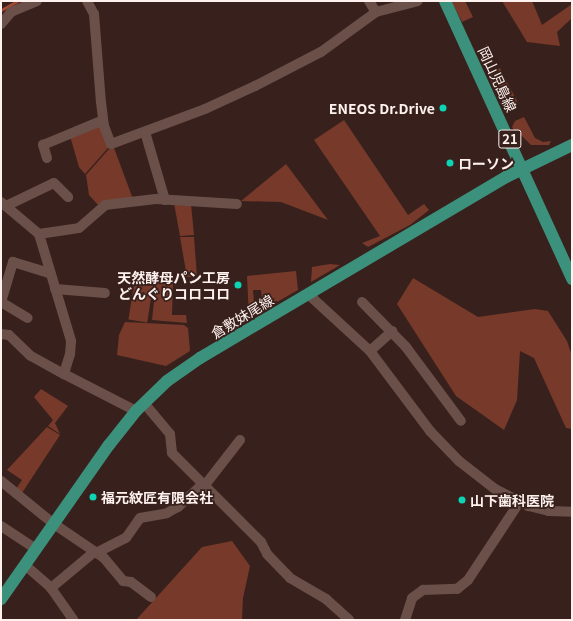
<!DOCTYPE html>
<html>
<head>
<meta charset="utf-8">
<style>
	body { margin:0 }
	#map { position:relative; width:573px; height:621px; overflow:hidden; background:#38211c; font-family:Georgia,"Noto Sans JP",serif }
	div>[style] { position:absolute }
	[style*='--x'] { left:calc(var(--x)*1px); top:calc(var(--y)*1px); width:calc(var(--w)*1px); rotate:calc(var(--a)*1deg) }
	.green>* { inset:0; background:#77392a; transform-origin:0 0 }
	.stream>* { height:3px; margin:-1.5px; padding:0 1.5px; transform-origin:1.5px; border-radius:1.5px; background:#a44833 }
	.minor>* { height:10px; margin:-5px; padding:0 5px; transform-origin:5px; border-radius:5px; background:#6a5049 }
	.major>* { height:12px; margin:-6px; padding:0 6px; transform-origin:6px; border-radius:6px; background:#3c917d }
	.dots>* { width:11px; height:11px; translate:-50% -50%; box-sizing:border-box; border:2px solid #38211c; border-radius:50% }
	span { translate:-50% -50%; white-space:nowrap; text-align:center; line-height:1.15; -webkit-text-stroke:3.5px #38211c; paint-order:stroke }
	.shield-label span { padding:1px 3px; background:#38211c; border:1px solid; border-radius:3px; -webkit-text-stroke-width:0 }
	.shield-label { font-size:13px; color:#fef1ee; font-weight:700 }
	.street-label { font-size:14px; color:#fef1ee }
	.poi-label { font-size:14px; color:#fef1ee; font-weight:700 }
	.right { translate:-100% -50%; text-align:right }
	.left { translate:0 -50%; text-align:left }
	.frame { position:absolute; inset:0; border:2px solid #fef1ee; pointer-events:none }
</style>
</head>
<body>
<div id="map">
	<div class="green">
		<i style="clip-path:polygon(451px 1px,465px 1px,473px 17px,462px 22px)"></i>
		<i style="clip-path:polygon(502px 1px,532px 1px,542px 25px,572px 4px,572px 18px,557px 32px,560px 46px,527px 42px)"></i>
		<i style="clip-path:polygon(487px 44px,492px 56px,484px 59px,478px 52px)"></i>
		<i style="clip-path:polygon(500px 68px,518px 103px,509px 108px,503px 106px,489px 77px,490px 73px)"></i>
		<i style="clip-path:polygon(524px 117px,535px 138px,543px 142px,551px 141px,549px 145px,531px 145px,521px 135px,518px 138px,512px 127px,515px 121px)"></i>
		<i style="clip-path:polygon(344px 120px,408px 215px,424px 204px,429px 210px,410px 225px,368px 247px,362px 243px,380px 236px,314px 140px)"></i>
		<i style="clip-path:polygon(100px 125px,108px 148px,85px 174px,79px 167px,70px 136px)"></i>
		<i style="clip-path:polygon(114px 148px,133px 199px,99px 206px,89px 195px,86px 175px,109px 149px)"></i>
		<i style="clip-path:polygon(286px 164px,328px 220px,281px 202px,241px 201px)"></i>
		<i style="clip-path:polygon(174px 203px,191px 204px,194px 235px,180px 236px)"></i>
		<i style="clip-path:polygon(180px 237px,194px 237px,197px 277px,187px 277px)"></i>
		<i style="clip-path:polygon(330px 264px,340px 265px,311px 282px,312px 267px)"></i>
		<i style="clip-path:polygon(296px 271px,298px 290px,263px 310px,261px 290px,253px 290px,255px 315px,249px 318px,247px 276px)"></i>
		<i style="left:135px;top:278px;width:19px;height:42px;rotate:9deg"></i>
		<i style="clip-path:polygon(413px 278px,478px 317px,535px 309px,548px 311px,567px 341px,572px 356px,572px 429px,566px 428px,534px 358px,520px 351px,517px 400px,504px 430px,456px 396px,397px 304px)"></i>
		<i style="clip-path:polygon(156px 282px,173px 284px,172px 315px,186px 315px,187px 323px,152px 320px)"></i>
		<i style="clip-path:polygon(125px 322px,184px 325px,188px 328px,190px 351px,166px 366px,117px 355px,119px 335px)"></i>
		<i style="clip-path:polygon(233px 326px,233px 327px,215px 337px,213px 327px)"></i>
		<i style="clip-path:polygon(41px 389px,68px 406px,55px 423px,60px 434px,48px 426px,53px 420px,34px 397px)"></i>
		<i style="clip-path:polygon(47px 427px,60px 435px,22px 493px,16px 489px,22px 480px,7px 470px)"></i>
		<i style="clip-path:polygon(232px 541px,250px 566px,243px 598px,242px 620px,136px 620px,202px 547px)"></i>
	</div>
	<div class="stream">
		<i style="--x:1;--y:10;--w:18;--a:-29"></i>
	</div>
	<div class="minor">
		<i style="--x:87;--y:1;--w:15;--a:62"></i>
		<i style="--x:94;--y:14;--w:88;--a:85.5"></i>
		<i style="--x:101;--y:102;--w:24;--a:83"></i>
		<i style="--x:104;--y:126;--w:19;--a:69"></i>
		<i style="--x:111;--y:144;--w:100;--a:-20.4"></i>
		<i style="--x:205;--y:109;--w:55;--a:-24.7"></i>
		<i style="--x:255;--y:86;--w:74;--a:-27.3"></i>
		<i style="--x:321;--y:52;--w:68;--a:-36"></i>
		<i style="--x:376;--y:12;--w:43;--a:-14.7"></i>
		<i style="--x:369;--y:1;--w:13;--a:58"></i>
		<i style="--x:1;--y:24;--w:16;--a:-50"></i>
		<i style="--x:11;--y:12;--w:28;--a:-23"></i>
		<i style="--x:145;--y:132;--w:71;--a:73.6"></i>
		<i style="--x:47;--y:158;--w:14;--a:-107"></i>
		<i style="--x:43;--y:145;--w:65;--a:-22.6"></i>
		<i style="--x:1;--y:202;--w:50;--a:40.1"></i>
		<i style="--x:39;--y:234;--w:112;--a:73.3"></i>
		<i style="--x:71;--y:341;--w:13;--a:94"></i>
		<i style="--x:70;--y:354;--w:21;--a:107"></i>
		<i style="--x:6;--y:206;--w:53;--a:-25.6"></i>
		<i style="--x:54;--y:183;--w:20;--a:45"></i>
		<i style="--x:39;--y:234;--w:40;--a:-8.5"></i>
		<i style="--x:79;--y:228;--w:35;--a:-41"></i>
		<i style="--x:105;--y:205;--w:51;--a:-6.7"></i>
		<i style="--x:156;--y:199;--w:81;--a:3.5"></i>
		<i style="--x:55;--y:289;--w:50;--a:4.6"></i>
		<i style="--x:308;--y:294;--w:84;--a:42.6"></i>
		<i style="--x:370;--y:351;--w:100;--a:53.1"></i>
		<i style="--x:430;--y:431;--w:42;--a:46"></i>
		<i style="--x:459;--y:461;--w:46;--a:37.9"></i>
		<i style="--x:495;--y:489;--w:38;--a:27"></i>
		<i style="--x:529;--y:506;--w:21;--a:14"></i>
		<i style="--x:549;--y:511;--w:23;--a:2"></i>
		<i style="--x:1;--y:302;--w:42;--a:-73.3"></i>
		<i style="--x:13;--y:262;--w:39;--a:17"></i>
		<i style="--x:1;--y:302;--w:31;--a:31"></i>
		<i style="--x:362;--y:302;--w:63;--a:45.6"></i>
		<i style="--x:406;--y:347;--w:92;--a:53.4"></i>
		<i style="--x:1;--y:334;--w:8;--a:7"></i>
		<i style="--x:9;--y:335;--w:30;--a:44"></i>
		<i style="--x:31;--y:356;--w:38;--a:29"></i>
		<i style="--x:64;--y:374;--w:81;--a:27.2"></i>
		<i style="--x:370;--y:351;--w:30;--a:-42"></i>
		<i style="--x:144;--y:403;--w:40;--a:50"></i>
		<i style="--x:170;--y:434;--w:19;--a:84"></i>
		<i style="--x:172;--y:453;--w:126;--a:45"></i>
		<i style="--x:261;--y:542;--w:13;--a:63"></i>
		<i style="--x:267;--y:554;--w:33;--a:46"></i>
		<i style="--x:290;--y:578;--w:42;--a:30.3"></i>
		<i style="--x:326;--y:599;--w:31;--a:42"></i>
		<i style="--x:1;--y:481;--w:68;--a:39.1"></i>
		<i style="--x:54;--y:524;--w:60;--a:34.2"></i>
		<i style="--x:104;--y:558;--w:30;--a:50"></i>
		<i style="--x:123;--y:581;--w:8;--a:7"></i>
		<i style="--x:131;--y:582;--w:25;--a:37"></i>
		<i style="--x:205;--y:485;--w:57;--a:-52.1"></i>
		<i style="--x:1;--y:526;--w:42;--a:33.3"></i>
		<i style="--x:96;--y:553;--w:34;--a:-27"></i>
		<i style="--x:126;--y:538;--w:24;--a:-55"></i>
		<i style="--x:140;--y:518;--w:27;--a:-10"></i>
		<i style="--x:167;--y:513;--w:13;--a:-29"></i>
		<i style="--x:178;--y:507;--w:34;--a:-43"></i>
		<i style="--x:25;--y:565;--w:35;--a:41"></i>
		<i style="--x:51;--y:588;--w:39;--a:55"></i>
		<i style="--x:51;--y:588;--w:56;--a:-39.9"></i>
		<i style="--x:405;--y:620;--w:23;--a:-72"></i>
		<i style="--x:412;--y:598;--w:14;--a:-36"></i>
		<i style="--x:423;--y:590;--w:34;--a:-2"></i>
		<i style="--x:457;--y:589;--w:14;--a:-39"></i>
		<i style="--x:468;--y:580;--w:95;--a:-56.6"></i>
	</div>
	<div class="major">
		<i style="--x:445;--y:1;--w:306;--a:65.4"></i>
		<i style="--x:1;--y:599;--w:188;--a:-55"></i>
		<i style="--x:109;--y:445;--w:43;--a:-51.5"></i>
		<i style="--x:136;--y:411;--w:43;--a:-44.1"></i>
		<i style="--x:167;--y:381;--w:40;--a:-34.9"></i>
		<i style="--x:200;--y:358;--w:356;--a:-30.6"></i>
		<i style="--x:506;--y:177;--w:73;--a:-25.9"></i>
	</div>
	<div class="dots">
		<i style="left:443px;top:108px;background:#0cd5b5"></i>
		<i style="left:450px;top:163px;background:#0cd5b5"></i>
		<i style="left:238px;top:285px;background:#0cd5b5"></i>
		<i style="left:93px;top:497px;background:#0cd5b5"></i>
		<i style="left:462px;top:500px;background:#0cd5b5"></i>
	</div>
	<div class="shield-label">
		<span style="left:510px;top:139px">21</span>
	</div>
	<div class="street-label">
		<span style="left:498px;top:79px;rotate:65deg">岡山児島線</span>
		<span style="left:242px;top:316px;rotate:-31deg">倉敷妹尾線</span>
	</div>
	<div class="poi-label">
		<span class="right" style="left:435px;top:108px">ENEOS Dr.Drive</span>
		<span class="left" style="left:458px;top:163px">ローソン</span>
		<span class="right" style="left:230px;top:285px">天然酵母パン工房<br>どんぐりコロコロ</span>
		<span class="left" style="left:101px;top:497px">福元紋匠有限会社</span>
		<span class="left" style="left:470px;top:500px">山下歯科医院</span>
	</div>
	<div class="frame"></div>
</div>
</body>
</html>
